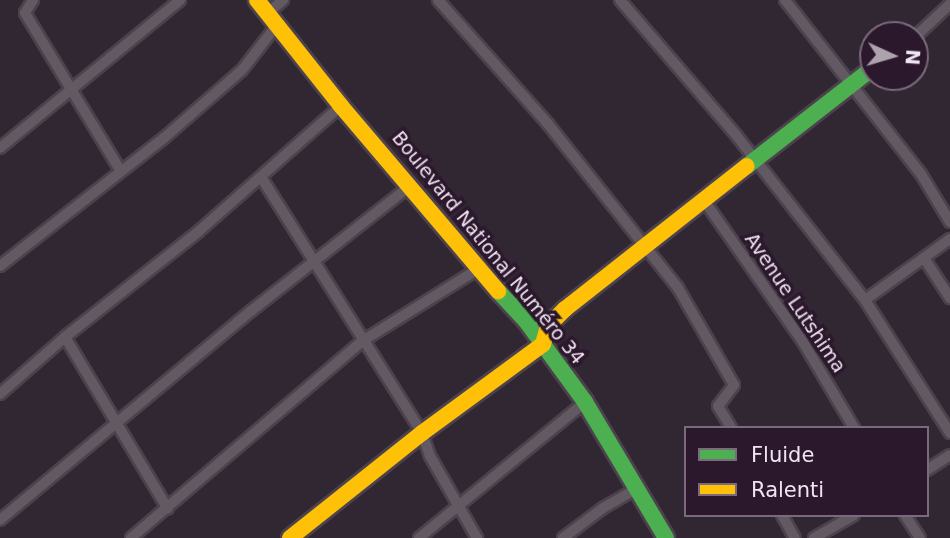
<!DOCTYPE html>
<html>
<head>
<meta charset="utf-8">
<style>
	body { margin:0 }
	#map { position:relative; width:950px; height:538px; overflow:hidden; background:#312732; font-family:"DejaVu Sans",sans-serif }
	div>[style] { position:absolute }
	[style*='--x'] { left:calc(var(--x)*1px); top:calc(var(--y)*1px); width:calc(var(--w)*1px); rotate:calc(var(--a)*1deg) }
	.roads { filter:drop-shadow(2px 0 #4c424d) drop-shadow(-2px 0 #4c424d) drop-shadow(0 2px #4c424d) drop-shadow(0 -2px #4c424d) }
	.street>* { height:10px; margin:-5px; padding:0 5px; transform-origin:5px; border-radius:5px; background:#625963 }
	.fast>* { height:16px; margin:-8px; padding:0 8px; transform-origin:8px; border-radius:8px; background:#4caf50 }
	.slow>* { height:16px; margin:-8px; padding:0 8px; transform-origin:8px; border-radius:8px; background:#ffc107 }
	span { translate:-50% -50%; white-space:nowrap; text-align:center; line-height:1.15; -webkit-text-stroke:7px #2b182c; paint-order:stroke }
	.street-label { font-size:19px; color:#f1e4f2 }
	.legend { position:absolute; left:684px; top:426px; width:245px; height:91px; box-sizing:border-box; background:#2b182c; border:2px solid #7a6a7b; margin:0; padding:9px 12px; list-style:none; font-size:21px; color:#f1e4f2 }
	.legend li { display:flex; align-items:center; gap:14px; height:35px }
	.legend b { width:35px; border:2px solid #7a6a7b }
	.north { position:absolute; left:859px; top:21px; width:70px; height:70px; box-sizing:border-box; background:#2b182c; border:2px solid #7a6a7b; border-radius:50%; rotate:94deg; font-size:19px; font-weight:700; line-height:28px; text-align:center; color:#f1e4f2 }
	.north::after { content:''; display:block; margin:auto; width:24px; height:32px; background:#aea2af; clip-path:polygon(50% 0,100% 100%,50% 72%,0 100%) }
</style>
</head>
<body>
<div id="map">
	<div class="roads">
		<div class="street">
			<i style="--x:33;--y:0;--w:15;--a:122"></i>
			<i style="--x:25;--y:13;--w:184;--a:58.8"></i>
			<i style="--x:438;--y:0;--w:166;--a:48.4"></i>
			<i style="--x:548;--y:124;--w:209;--a:51.6"></i>
			<i style="--x:678;--y:288;--w:112;--a:60"></i>
			<i style="--x:734;--y:385;--w:26;--a:127"></i>
			<i style="--x:718;--y:406;--w:26;--a:59"></i>
			<i style="--x:620;--y:0;--w:178;--a:49.3"></i>
			<i style="--x:736;--y:135;--w:209;--a:52"></i>
			<i style="--x:865;--y:300;--w:158;--a:57.4"></i>
			<i style="--x:785;--y:0;--w:221;--a:52"></i>
			<i style="--x:921;--y:174;--w:56;--a:58.9"></i>
			<i style="--x:268;--y:13;--w:20;--a:-41"></i>
			<i style="--x:915;--y:37;--w:48;--a:-43.3"></i>
			<i style="--x:0;--y:148;--w:233;--a:-39.4"></i>
			<i style="--x:261;--y:177;--w:302;--a:57.8"></i>
			<i style="--x:422;--y:433;--w:24;--a:71"></i>
			<i style="--x:430;--y:456;--w:95;--a:60.2"></i>
			<i style="--x:703;--y:199;--w:174;--a:55"></i>
			<i style="--x:803;--y:342;--w:100;--a:59.3"></i>
			<i style="--x:924;--y:258;--w:48;--a:57"></i>
			<i style="--x:0;--y:266;--w:208;--a:-38"></i>
			<i style="--x:164;--y:138;--w:103;--a:-41.1"></i>
			<i style="--x:242;--y:70;--w:57;--a:-52.1"></i>
			<i style="--x:865;--y:300;--w:105;--a:-35.7"></i>
			<i style="--x:65;--y:337;--w:200;--a:59.1"></i>
			<i style="--x:0;--y:394;--w:86;--a:-41.2"></i>
			<i style="--x:65;--y:337;--w:171;--a:-38.3"></i>
			<i style="--x:199;--y:231;--w:189;--a:-41.4"></i>
			<i style="--x:927;--y:470;--w:27;--a:-33"></i>
			<i style="--x:782;--y:515;--w:26;--a:61"></i>
			<i style="--x:905;--y:515;--w:27;--a:57"></i>
			<i style="--x:0;--y:520;--w:327;--a:-39.8"></i>
			<i style="--x:251;--y:311;--w:202;--a:-38.2"></i>
			<i style="--x:131;--y:538;--w:306;--a:-40.4"></i>
			<i style="--x:364;--y:340;--w:134;--a:-31.9"></i>
			<i style="--x:419;--y:538;--w:215;--a:-39.3"></i>
			<i style="--x:563;--y:538;--w:50;--a:-36.9"></i>
			<i style="--x:603;--y:508;--w:39;--a:-30"></i>
			<i style="--x:814;--y:538;--w:46;--a:-29.9"></i>
		</div>
		<div class="fast">
			<i style="--x:747;--y:166;--w:160;--a:-37.9"></i>
			<i style="--x:498;--y:291;--w:41;--a:47"></i>
			<i style="--x:526;--y:321;--w:100;--a:53.9"></i>
			<i style="--x:585;--y:402;--w:158;--a:59.2"></i>
		</div>
		<div class="slow">
			<i style="--x:257;--y:0;--w:135;--a:51.6"></i>
			<i style="--x:341;--y:106;--w:243;--a:49.7"></i>
			<i style="--x:290;--y:538;--w:169;--a:-38.5"></i>
			<i style="--x:422;--y:433;--w:150;--a:-36.3"></i>
			<i style="--x:543;--y:344;--w:19;--a:-74"></i>
			<i style="--x:548;--y:326;--w:24;--a:-45"></i>
			<i style="--x:565;--y:309;--w:231;--a:-38.2"></i>
		</div>
	</div>
	<div class="street-label">
		<span style="left:488px;top:248px;rotate:51deg">Boulevard National Numéro 34</span>
		<span style="left:795px;top:303px;rotate:56deg">Avenue Lutshima</span>
	</div>
	<ul class="legend">
	<li><b style="height:9px;background:#4caf50"></b>Fluide</li>
	<li><b style="height:9px;background:#ffc107"></b>Ralenti</li>
	</ul>
	<div class="north">N</div>
</div>
</body>
</html>
